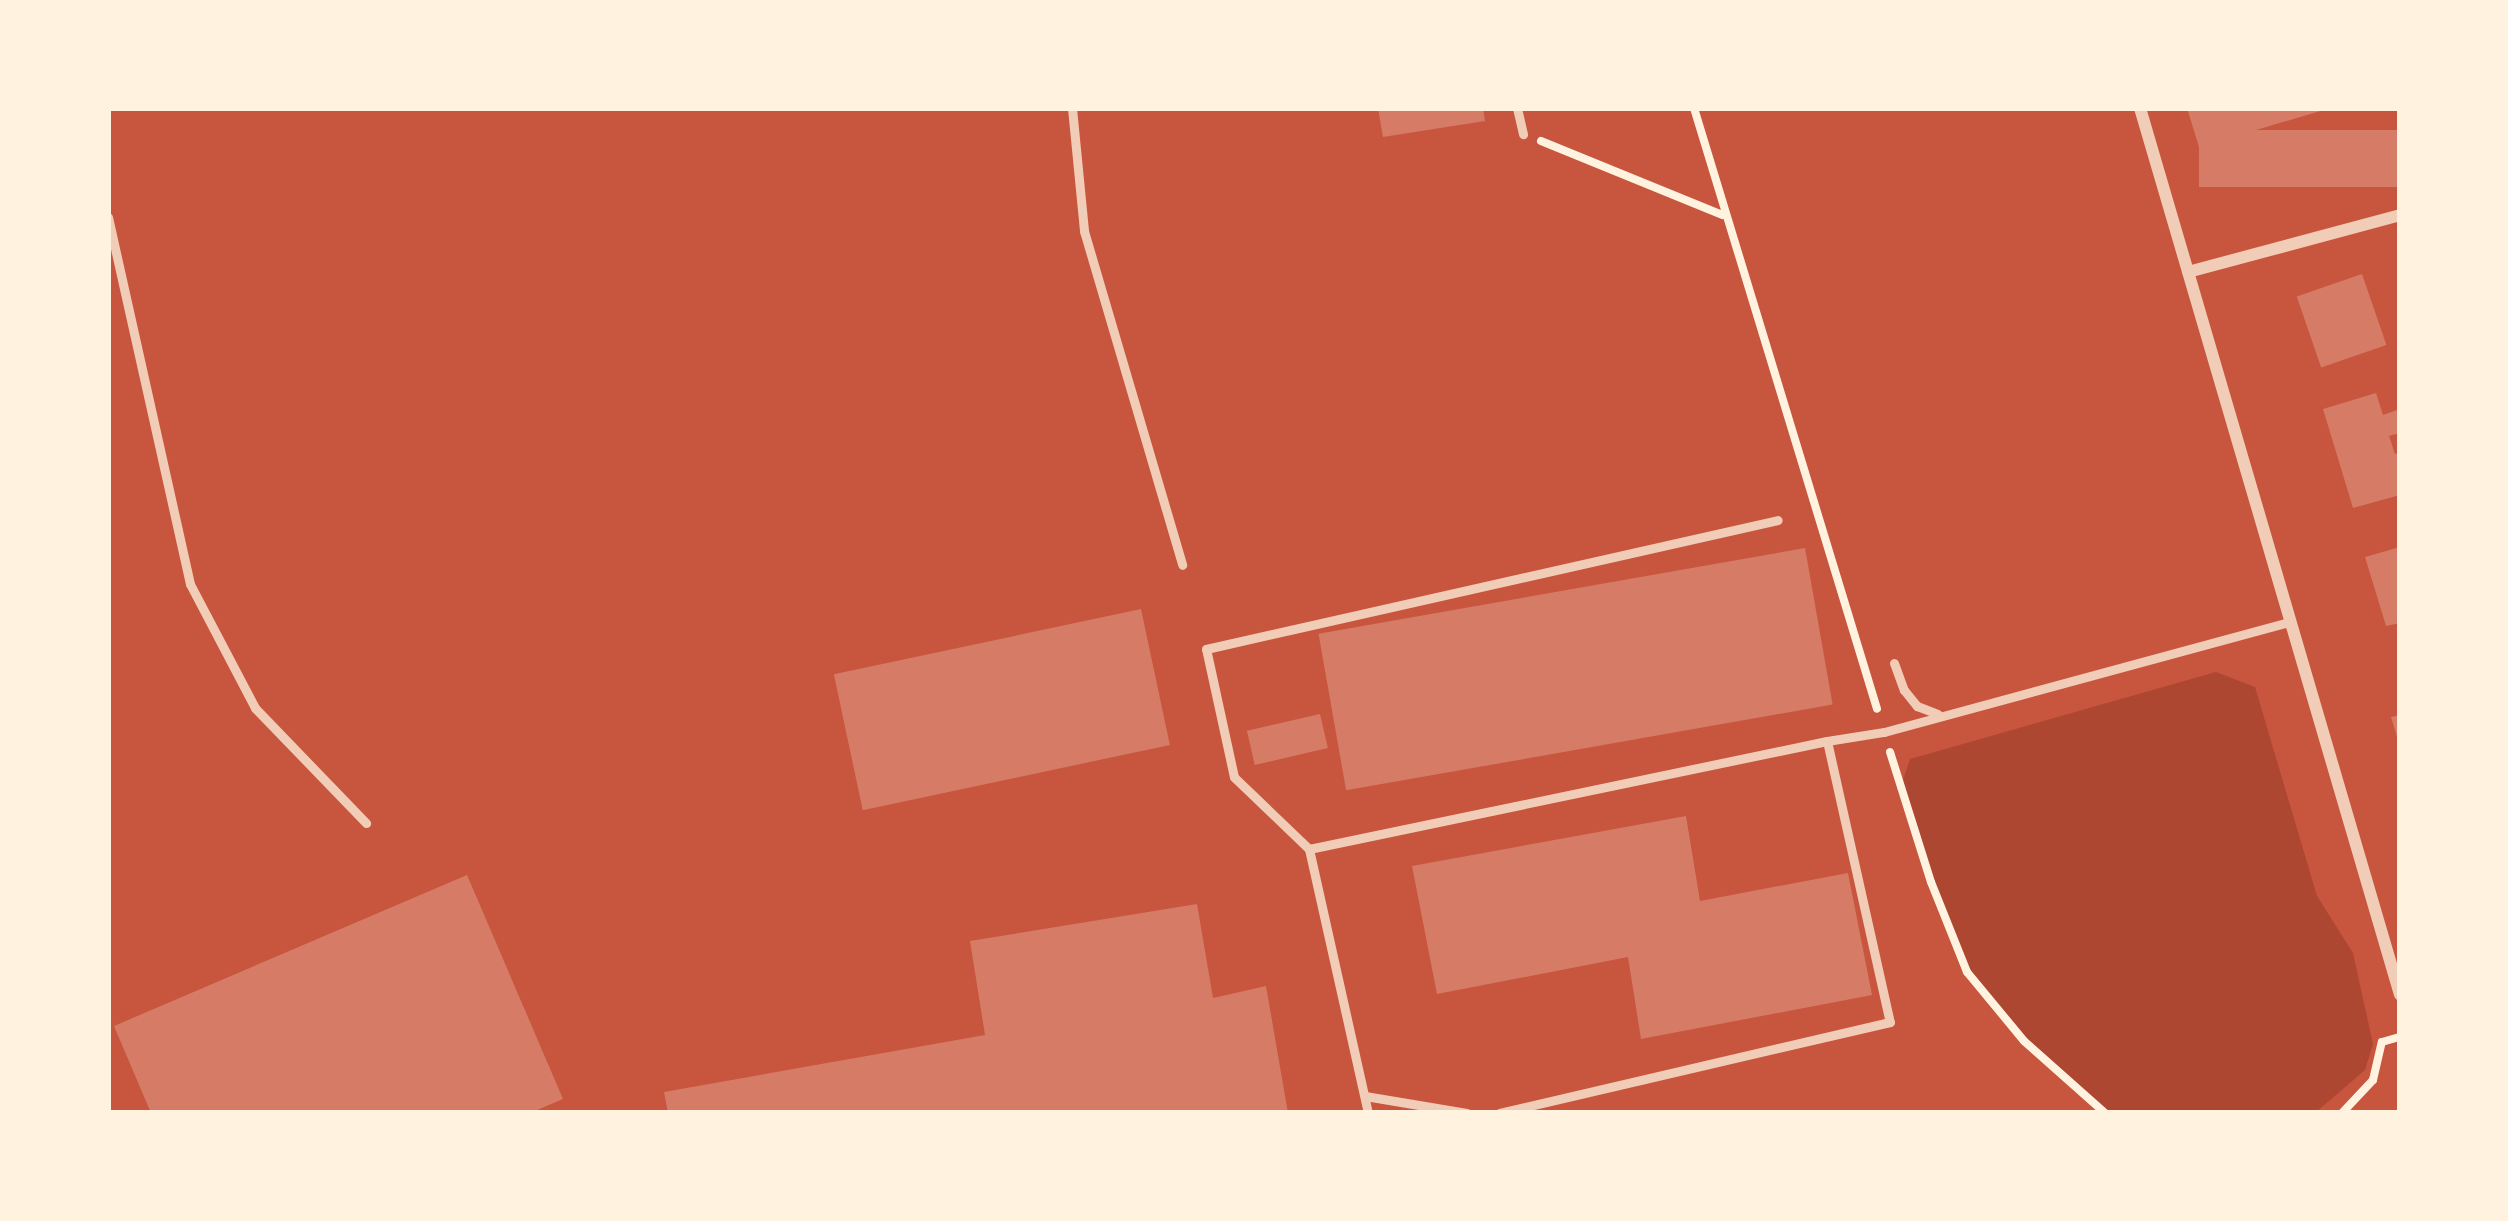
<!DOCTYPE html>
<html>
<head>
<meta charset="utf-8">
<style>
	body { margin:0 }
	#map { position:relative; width:2508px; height:1221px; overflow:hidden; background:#c8553d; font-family:Manrope,sans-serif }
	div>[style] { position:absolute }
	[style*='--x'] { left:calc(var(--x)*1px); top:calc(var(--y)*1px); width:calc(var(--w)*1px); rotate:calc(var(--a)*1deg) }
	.green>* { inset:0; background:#ae4732 }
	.building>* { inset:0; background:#d67c66; transform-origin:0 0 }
	.path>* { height:8px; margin:-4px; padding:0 4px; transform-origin:4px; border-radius:4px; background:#fff3e0 }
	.service>* { height:9px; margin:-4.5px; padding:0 4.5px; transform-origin:4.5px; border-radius:4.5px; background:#f1ccb7 }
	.minor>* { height:12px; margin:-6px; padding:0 6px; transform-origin:6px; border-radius:6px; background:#f1ccb7 }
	span { translate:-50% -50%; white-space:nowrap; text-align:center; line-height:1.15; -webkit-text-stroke:12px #fff3e0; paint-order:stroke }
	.frame { position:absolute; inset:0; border:111px solid #fff3e0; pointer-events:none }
</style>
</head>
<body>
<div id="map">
	<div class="green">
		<i style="clip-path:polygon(2216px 672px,2255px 687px,2317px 896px,2353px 953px,2373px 1044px,2365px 1070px,2315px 1113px,2105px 1113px,2024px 1041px,1967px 972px,1901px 786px,1910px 759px)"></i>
	</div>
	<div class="building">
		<i style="clip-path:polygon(1378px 108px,1483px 108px,1485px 121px,1383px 137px)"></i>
		<i style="clip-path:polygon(2187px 108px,2327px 108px,2327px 109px,2199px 147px)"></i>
		<i style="left:2400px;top:130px;width:57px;height:201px;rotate:90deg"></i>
		<i style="left:2362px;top:274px;width:75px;height:69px;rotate:71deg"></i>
		<i style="clip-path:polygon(2376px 393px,2383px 415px,2400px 409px,2400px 433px,2389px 436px,2395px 454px,2400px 452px,2400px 495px,2353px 508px,2323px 409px)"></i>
		<i style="clip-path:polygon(2400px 547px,2400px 623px,2386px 626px,2365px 557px)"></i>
		<i style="left:1805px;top:548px;width:159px;height:494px;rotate:80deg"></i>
		<i style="left:1141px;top:609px;width:139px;height:314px;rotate:78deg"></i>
		<i style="left:1320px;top:714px;width:35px;height:75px;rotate:77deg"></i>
		<i style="clip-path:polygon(2400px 715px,2400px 743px,2399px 743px,2391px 717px)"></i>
		<i style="clip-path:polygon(1686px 816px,1700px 901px,1848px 873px,1872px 995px,1641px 1039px,1628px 957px,1437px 994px,1412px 866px)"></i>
		<i style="clip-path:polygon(467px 875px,563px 1099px,530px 1113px,151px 1113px,114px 1026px)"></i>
		<i style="clip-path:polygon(1197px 904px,1213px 998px,1266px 986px,1288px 1113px,668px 1113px,664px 1092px,985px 1035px,970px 941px)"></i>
	</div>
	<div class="path">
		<i style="--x:1694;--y:108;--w:628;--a:73.06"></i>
		<i style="--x:1541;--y:141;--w:196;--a:22.2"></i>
		<i style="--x:1890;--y:752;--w:136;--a:72.5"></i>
		<i style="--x:1931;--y:882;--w:97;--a:68.2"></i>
		<i style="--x:1967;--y:972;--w:89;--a:50.4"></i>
		<i style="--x:2024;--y:1041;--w:108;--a:41.6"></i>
		<i style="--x:2342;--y:1113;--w:45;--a:-46.8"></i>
		<i style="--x:2373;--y:1080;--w:39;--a:-77"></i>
		<i style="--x:2382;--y:1042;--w:19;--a:-16"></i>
	</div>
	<div class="service">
		<i style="--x:1072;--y:108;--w:124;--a:84.4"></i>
		<i style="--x:1084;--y:231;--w:348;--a:73.6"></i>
		<i style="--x:1517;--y:108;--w:27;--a:77"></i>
		<i style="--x:108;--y:217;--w:376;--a:77.4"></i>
		<i style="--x:190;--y:584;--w:140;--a:62.3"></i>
		<i style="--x:255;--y:708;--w:160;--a:46"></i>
		<i style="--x:1894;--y:663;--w:29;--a:70"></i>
		<i style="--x:1904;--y:690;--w:21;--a:51"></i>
		<i style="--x:1917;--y:706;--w:22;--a:21"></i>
		<i style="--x:1827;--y:741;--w:58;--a:-9"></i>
		<i style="--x:1884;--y:732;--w:421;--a:-15.2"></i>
		<i style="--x:1309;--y:849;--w:529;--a:-11.78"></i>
		<i style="--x:1827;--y:741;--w:288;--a:77.4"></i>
		<i style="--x:1890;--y:1022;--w:401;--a:166.9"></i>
		<i style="--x:1365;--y:1096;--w:103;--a:9.5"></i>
		<i style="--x:1368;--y:1113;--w:271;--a:-102.6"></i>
		<i style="--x:1309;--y:849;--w:104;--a:-136.2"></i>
		<i style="--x:1234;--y:777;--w:131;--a:-102.3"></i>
		<i style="--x:1206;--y:649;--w:586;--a:-12.71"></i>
	</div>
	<div class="minor">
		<i style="--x:2140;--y:108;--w:924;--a:73.66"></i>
		<i style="--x:2188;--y:272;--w:220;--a:-15"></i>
	</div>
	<div class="frame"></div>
</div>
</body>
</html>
